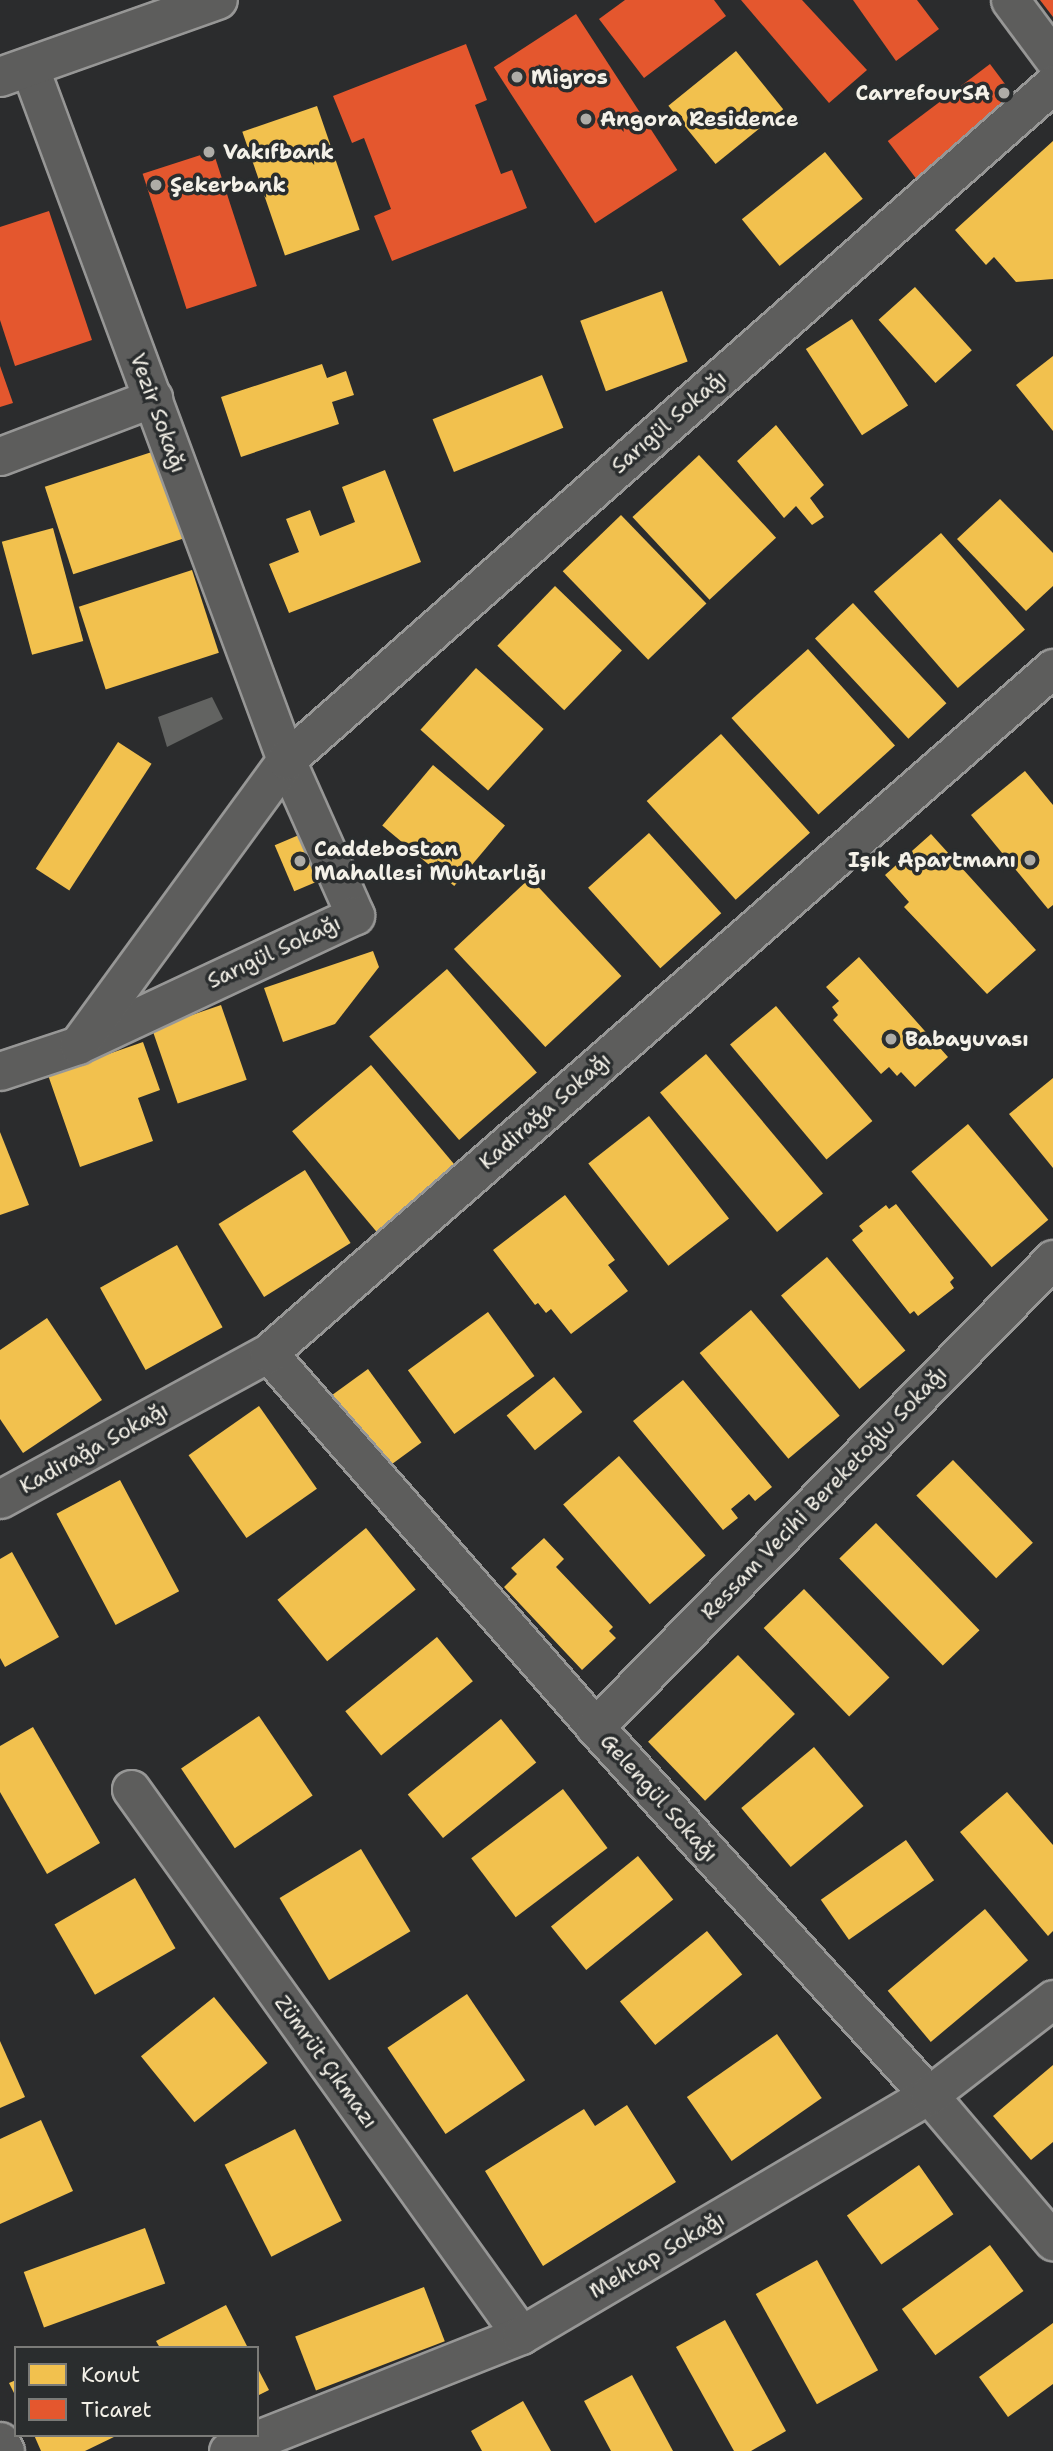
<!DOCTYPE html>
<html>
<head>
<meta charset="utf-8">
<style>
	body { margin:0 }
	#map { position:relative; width:1053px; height:2451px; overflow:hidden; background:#2b2c2d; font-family:"Shantell Sans",sans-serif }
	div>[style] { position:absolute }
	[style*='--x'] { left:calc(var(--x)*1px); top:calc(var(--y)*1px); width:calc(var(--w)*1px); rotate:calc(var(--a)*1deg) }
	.water>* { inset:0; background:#626361 }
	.homes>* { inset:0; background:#f2c14e; transform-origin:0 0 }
	.shops>* { inset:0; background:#e4572e; transform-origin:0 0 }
	.roads { filter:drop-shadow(2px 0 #979796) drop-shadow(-2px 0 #979796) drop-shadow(0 2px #979796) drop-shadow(0 -2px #979796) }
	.minor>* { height:37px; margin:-18.5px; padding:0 18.5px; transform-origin:18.5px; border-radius:18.5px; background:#5d5d5c }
	.primary>* { height:38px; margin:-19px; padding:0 19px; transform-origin:19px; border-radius:19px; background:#5d5d5c }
	.dots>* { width:19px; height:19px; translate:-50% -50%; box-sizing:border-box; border:4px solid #2a2d2e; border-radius:50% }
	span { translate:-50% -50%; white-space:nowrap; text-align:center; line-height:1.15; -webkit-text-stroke:7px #2a2d2e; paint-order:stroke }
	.poi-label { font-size:21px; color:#f4f1e8; font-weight:700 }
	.left { translate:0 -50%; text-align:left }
	.right { translate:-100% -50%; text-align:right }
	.street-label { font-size:21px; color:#f4f1e8 }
	.legend { position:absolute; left:14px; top:2346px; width:245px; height:91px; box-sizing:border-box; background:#2a2d2e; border:2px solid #7b7b78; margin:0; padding:9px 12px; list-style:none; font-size:21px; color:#f4f1e8 }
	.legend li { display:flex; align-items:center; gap:14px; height:35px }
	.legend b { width:35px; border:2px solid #7b7b78 }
</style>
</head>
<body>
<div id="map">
	<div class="water">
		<i style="clip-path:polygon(212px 697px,223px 719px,167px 747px,158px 717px)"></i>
	</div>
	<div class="homes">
		<i style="left:736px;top:51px;width:75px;height:87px;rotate:51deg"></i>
		<i style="left:317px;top:106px;width:131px;height:79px;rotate:71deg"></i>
		<i style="clip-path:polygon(1053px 141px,1053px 279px,1016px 282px,994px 257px,986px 265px,955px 230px)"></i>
		<i style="left:825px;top:152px;width:60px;height:107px;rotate:51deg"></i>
		<i style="left:915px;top:287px;width:85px;height:49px;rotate:48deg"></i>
		<i style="left:662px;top:291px;width:75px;height:87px;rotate:70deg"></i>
		<i style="left:852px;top:319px;width:103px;height:55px;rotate:57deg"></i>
		<i style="clip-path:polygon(1053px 356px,1053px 431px,1016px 385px)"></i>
		<i style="clip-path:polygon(322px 364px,327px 378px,346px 371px,354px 395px,332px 402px,339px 424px,241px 457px,221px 397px)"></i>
		<i style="left:542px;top:375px;width:57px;height:118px;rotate:68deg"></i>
		<i style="clip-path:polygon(776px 425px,824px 485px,810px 498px,824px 517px,812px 525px,796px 506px,784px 518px,737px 461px)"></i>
		<i style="left:158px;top:450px;width:92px;height:119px;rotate:72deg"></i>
		<i style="left:699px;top:455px;width:113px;height:91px;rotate:47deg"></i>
		<i style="clip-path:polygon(385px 470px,421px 562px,289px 613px,269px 564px,299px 552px,286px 519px,310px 510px,320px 536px,355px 522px,342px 487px)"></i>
		<i style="clip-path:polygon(1000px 499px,1053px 553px,1053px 586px,1026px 611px,957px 539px)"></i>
		<i style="left:621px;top:515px;width:123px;height:81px;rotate:46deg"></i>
		<i style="left:53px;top:528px;width:117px;height:53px;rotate:75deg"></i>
		<i style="left:941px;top:533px;width:128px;height:89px;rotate:49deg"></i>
		<i style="left:192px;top:570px;width:87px;height:119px;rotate:72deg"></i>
		<i style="left:555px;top:586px;width:93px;height:83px;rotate:44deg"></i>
		<i style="left:853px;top:603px;width:137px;height:52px;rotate:47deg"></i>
		<i style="left:808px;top:649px;width:130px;height:103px;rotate:48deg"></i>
		<i style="left:476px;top:668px;width:91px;height:83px;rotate:42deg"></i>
		<i style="left:721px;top:734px;width:133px;height:100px;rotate:48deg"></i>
		<i style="left:118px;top:742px;width:40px;height:151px;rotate:33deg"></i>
		<i style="left:433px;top:765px;width:94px;height:79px;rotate:40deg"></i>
		<i style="clip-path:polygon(1025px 771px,1053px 805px,1053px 905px,1048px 909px,971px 815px)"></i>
		<i style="left:306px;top:832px;width:50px;height:34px;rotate:67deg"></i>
		<i style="left:649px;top:833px;width:108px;height:82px;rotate:48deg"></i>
		<i style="clip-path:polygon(931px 834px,1036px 950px,987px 994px,904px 907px,909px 902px,885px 875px)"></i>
		<i style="left:530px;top:878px;width:134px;height:104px;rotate:47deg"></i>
		<i style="clip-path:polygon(373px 951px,379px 967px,335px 1024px,283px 1042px,264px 988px)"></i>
		<i style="clip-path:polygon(859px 957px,948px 1057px,915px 1087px,901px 1072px,897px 1076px,889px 1067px,881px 1074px,833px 1020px,838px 1015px,832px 1007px,839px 1001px,826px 987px)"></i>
		<i style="left:447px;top:969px;width:137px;height:103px;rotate:49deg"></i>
		<i style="left:221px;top:1005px;width:79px;height:73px;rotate:71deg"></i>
		<i style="left:776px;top:1006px;width:150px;height:60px;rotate:50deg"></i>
		<i style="clip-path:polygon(143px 1042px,160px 1090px,138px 1098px,153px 1141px,80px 1167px,48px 1075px)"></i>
		<i style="left:706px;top:1054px;width:182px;height:60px;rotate:50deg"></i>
		<i style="left:371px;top:1065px;width:133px;height:103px;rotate:50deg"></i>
		<i style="clip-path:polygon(1053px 1078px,1053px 1168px,1009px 1114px)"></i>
		<i style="left:649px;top:1116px;width:130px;height:77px;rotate:52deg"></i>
		<i style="left:968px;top:1124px;width:125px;height:74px;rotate:50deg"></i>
		<i style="clip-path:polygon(0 1132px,29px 1205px,0 1215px)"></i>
		<i style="left:305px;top:1170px;width:86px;height:102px;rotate:58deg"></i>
		<i style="clip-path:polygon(565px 1195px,615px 1260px,608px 1265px,628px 1291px,571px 1334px,551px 1309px,546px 1313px,538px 1303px,535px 1305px,493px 1250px)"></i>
		<i style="clip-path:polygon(896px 1204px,954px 1278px,950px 1282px,954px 1288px,918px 1316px,914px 1311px,910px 1314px,852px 1240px,863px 1231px,859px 1226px,886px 1205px,889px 1209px)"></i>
		<i style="left:177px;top:1245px;width:94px;height:88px;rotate:61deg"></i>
		<i style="left:827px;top:1257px;width:122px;height:60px;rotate:50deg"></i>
		<i style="left:751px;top:1310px;width:138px;height:67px;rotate:50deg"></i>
		<i style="left:488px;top:1312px;width:79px;height:99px;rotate:54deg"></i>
		<i style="clip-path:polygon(47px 1318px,102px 1400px,23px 1453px,0 1419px,0 1350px)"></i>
		<i style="left:368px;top:1369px;width:91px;height:52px;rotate:54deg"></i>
		<i style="left:554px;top:1377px;width:45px;height:61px;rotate:51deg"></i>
		<i style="clip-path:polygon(683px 1380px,772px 1487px,755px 1501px,749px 1494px,731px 1509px,738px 1518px,723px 1530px,633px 1421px)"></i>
		<i style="left:259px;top:1406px;width:101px;height:86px;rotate:55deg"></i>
		<i style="left:619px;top:1456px;width:132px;height:74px;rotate:49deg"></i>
		<i style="left:953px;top:1460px;width:115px;height:51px;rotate:46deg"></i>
		<i style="left:120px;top:1480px;width:126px;height:72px;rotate:62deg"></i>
		<i style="left:876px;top:1523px;width:149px;height:51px;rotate:46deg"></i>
		<i style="left:366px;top:1528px;width:79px;height:114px;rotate:51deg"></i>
		<i style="clip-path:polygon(544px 1538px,564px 1559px,556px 1567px,613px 1627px,609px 1631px,616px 1638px,582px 1670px,504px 1587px,517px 1574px,511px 1568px)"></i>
		<i style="clip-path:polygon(12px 1552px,59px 1637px,5px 1667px,0 1658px,0 1559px)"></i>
		<i style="left:804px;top:1589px;width:123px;height:56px;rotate:46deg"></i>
		<i style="left:437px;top:1637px;width:57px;height:118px;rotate:51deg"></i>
		<i style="left:738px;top:1655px;width:82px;height:125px;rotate:46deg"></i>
		<i style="left:259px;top:1716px;width:96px;height:94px;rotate:56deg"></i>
		<i style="left:501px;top:1719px;width:56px;height:120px;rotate:51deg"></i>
		<i style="clip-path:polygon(33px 1727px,100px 1843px,47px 1874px,0 1792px,0 1746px)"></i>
		<i style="left:814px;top:1747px;width:77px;height:95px;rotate:50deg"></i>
		<i style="left:563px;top:1789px;width:74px;height:115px;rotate:53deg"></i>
		<i style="clip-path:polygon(1007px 1792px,1053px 1845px,1053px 1931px,1048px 1936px,960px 1832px)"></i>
		<i style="left:906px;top:1840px;width:49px;height:104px;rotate:55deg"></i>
		<i style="left:361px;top:1849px;width:96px;height:95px;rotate:59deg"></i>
		<i style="left:638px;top:1856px;width:56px;height:112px;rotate:51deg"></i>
		<i style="left:135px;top:1878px;width:81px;height:93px;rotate:60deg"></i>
		<i style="left:985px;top:1909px;width:67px;height:127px;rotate:50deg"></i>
		<i style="left:707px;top:1931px;width:56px;height:112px;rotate:51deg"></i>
		<i style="left:467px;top:1994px;width:104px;height:96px;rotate:56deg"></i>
		<i style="left:214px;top:1997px;width:85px;height:94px;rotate:51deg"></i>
		<i style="left:777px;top:2034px;width:78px;height:110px;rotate:55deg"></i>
		<i style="clip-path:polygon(0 2041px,25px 2097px,0 2108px)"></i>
		<i style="clip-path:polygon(1053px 2065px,1053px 2142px,1031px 2160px,993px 2116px)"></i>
		<i style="clip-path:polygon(627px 2105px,676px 2182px,543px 2266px,485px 2171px,584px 2109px,595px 2126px)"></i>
		<i style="clip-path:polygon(41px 2120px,73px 2191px,0 2224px,0 2139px)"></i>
		<i style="left:295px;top:2129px;width:103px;height:79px;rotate:63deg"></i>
		<i style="left:919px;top:2165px;width:60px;height:88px;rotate:55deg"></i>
		<i style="left:145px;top:2228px;width:59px;height:129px;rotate:70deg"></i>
		<i style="left:990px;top:2245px;width:57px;height:109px;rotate:54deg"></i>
		<i style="left:817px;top:2260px;width:126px;height:70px;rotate:61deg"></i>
		<i style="left:424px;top:2287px;width:58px;height:138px;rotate:69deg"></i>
		<i style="clip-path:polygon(226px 2305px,248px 2348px,160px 2348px,156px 2341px)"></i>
		<i style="clip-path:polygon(725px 2320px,786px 2431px,751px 2451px,734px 2451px,676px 2347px)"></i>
		<i style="clip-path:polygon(1053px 2323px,1053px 2384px,1008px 2417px,979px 2377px)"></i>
		<i style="clip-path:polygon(257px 2367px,269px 2390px,257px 2396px)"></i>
		<i style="clip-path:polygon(632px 2375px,673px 2451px,611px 2451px,584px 2401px)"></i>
		<i style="clip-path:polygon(16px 2380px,16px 2397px,9px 2383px)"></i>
		<i style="clip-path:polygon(523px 2401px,551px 2451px,482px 2451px,471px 2431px)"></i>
		<i style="clip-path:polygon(34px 2435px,118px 2435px,85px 2451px,41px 2451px)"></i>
	</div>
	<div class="shops">
		<i style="clip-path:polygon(625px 0,714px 0,726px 16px,644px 78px,599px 19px)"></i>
		<i style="clip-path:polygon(741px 0,802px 0,867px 70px,829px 103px)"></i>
		<i style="clip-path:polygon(853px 0,917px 0,939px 29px,896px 61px)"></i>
		<i style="clip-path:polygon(1040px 0,1053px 0,1053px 17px)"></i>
		<i style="left:576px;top:14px;width:186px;height:98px;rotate:57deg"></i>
		<i style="clip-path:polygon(466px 44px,487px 100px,475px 105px,501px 174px,512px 170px,527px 208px,392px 261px,374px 216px,391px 209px,364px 138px,352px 143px,333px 96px)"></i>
		<i style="left:990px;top:64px;width:51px;height:128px;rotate:53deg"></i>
		<i style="left:213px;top:151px;width:142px;height:74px;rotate:72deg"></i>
		<i style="clip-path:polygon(49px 211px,92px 340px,15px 366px,0 320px,0 227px)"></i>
		<i style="clip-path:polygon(0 366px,13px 403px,0 407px)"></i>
	</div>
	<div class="roads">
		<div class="minor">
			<i style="--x:1010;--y:0;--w:72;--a:53.4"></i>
			<i style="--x:29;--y:66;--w:740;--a:69.68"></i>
			<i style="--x:286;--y:760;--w:170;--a:66"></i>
			<i style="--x:355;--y:915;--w:302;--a:154.9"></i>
			<i style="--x:0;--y:456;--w:164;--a:-20.8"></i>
			<i style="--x:0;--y:1071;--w:82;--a:-18.4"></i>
			<i style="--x:78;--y:1045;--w:353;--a:-53.9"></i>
			<i style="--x:286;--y:760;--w:1022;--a:-41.39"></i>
			<i style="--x:268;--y:1353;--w:497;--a:48.8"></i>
			<i style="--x:595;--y:1727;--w:497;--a:47.8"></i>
			<i style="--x:929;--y:2095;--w:192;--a:49.7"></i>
			<i style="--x:0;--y:1499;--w:305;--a:-28.6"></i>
			<i style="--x:268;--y:1353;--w:1042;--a:-41.11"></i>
			<i style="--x:595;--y:1727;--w:655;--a:-45.62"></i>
			<i style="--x:131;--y:1789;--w:671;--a:54.46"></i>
			<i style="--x:0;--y:2441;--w:11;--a:63"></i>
			<i style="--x:228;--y:2451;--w:315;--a:-21.6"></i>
			<i style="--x:521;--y:2335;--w:473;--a:-30.5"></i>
			<i style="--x:929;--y:2095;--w:157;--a:-37.7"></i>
		</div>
		<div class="primary">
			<i style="--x:0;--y:77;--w:231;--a:-19.5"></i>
		</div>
	</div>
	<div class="dots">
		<i style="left:517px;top:77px;background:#aeaca7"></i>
		<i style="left:1004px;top:93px;background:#aeaca7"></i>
		<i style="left:586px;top:119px;background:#aeaca7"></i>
		<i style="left:209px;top:152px;background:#aeaca7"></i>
		<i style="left:156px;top:185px;background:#aeaca7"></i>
		<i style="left:1030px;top:860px;background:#aeaca7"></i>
		<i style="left:300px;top:861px;background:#aeaca7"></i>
		<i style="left:891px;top:1039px;background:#aeaca7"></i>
	</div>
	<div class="poi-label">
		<span class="left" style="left:531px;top:77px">Migros</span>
		<span class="right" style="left:990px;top:93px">CarrefourSA</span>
		<span class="left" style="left:600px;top:119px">Angora Residence</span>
		<span class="left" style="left:223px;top:152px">Vakıfbank</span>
		<span class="left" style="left:170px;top:185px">Şekerbank</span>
		<span class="left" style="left:314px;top:861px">Caddebostan<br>Mahallesi Muhtarlığı</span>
		<span class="right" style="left:1016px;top:860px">Işık Apartmanı</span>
		<span class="left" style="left:905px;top:1039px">Babayuvası</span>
	</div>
	<div class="street-label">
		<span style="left:158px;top:413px;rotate:70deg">Vezir Sokağı</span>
		<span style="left:669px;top:422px;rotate:-41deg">Sarıgül Sokağı</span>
		<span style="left:274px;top:952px;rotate:-25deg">Sarıgül Sokağı</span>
		<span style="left:545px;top:1111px;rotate:-41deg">Kadirağa Sokağı</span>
		<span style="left:94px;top:1448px;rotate:-29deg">Kadirağa Sokağı</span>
		<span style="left:824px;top:1493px;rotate:-46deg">Ressam Vecihi Bereketoğlu Sokağı</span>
		<span style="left:659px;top:1798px;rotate:48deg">Gelengül Sokağı</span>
		<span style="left:326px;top:2062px;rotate:54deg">Zümrüt Çıkmazı</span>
		<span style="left:657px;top:2255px;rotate:-30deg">Mehtap Sokağı</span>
	</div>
	<ul class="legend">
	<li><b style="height:19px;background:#f2c14e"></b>Konut</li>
	<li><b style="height:19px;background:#e4572e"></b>Ticaret</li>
	</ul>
</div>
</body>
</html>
